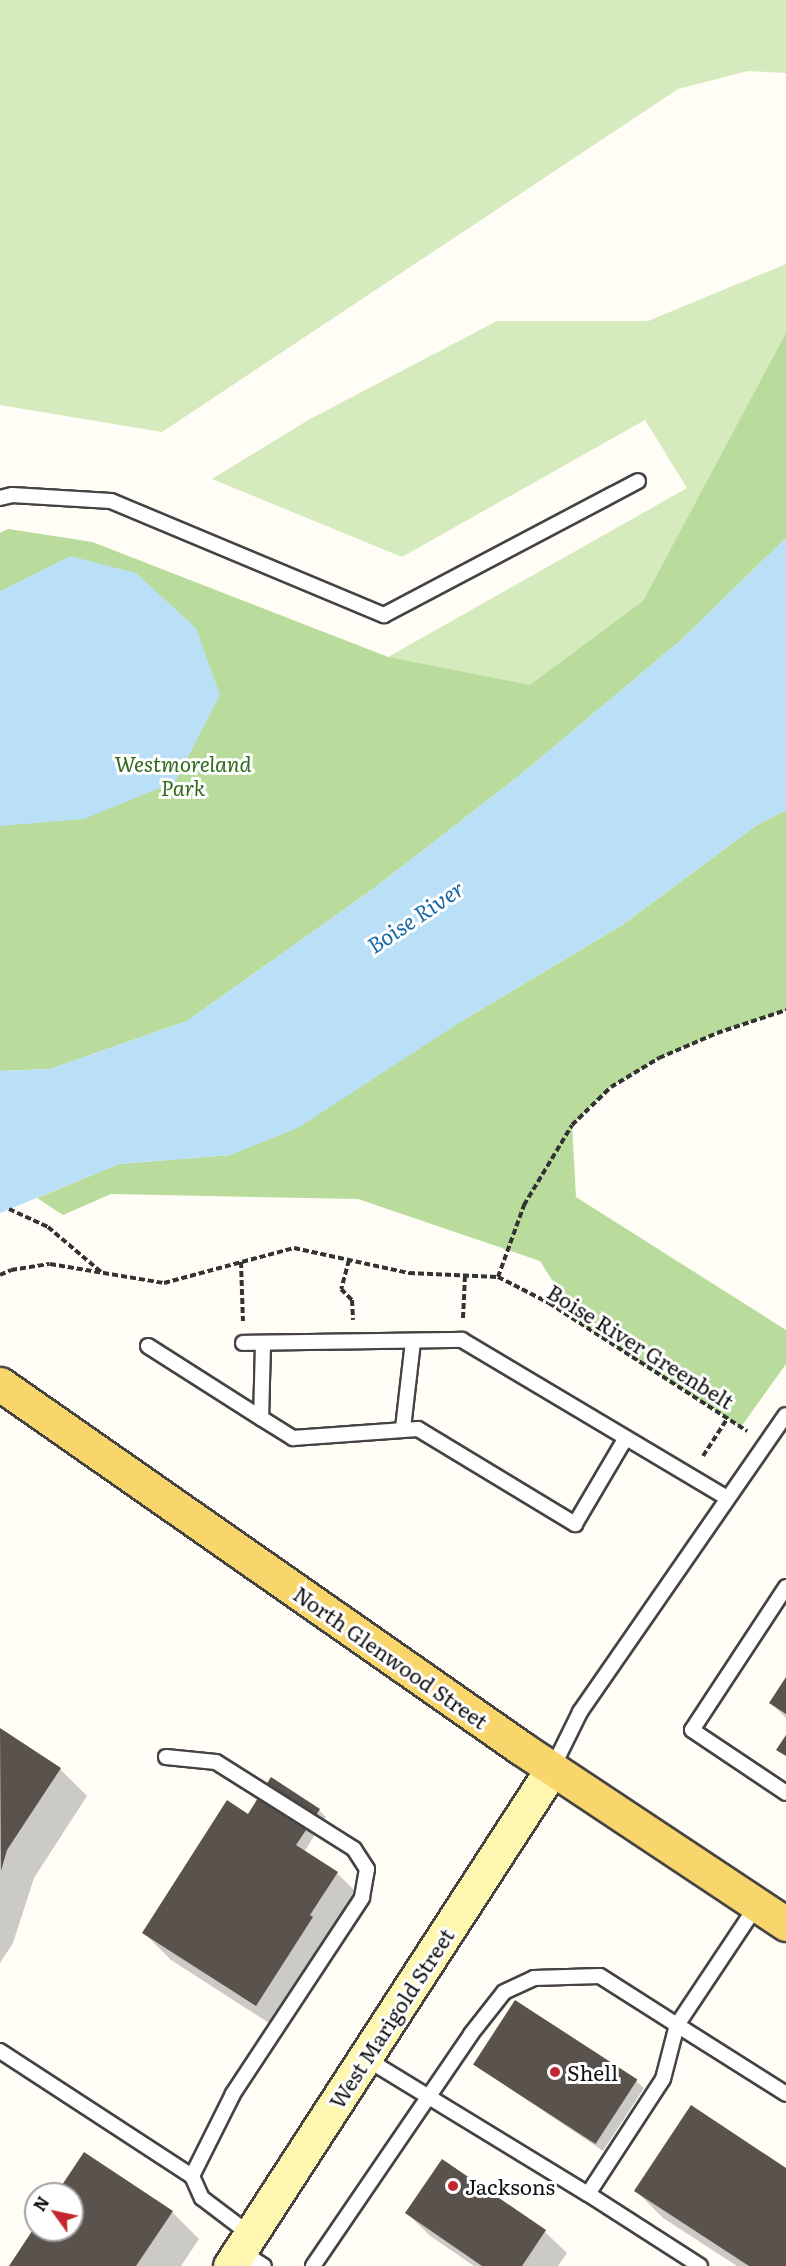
<!DOCTYPE html>
<html>
<head>
<meta charset="utf-8">
<style>
	body { margin:0 }
	#map { position:relative; width:786px; height:2266px; overflow:hidden; background:#fffdf5; font-family:Literata,serif }
	div>[style] { position:absolute }
	[style*='--x'] { left:calc(var(--x)*1px); top:calc(var(--y)*1px); width:calc(var(--w)*1px); rotate:calc(var(--a)*1deg) }
	.green>* { inset:0; background:#d5ebbd }
	.forest>* { inset:0; background:#b9dc9c }
	.water>* { inset:0; background:#b9e0f7 }
	.shadow>* { inset:0; background:#0003 }
	.building>* { inset:0; background:#5a524d; transform-origin:0 0 }
	.path>* { height:4px; margin-top:-2px; transform-origin:0; background:repeating-linear-gradient(90deg,#333 0 6px,transparent 0 9px) }
	.roads { filter:drop-shadow(2px 0 #444) drop-shadow(-2px 0 #444) drop-shadow(0 2px #444) drop-shadow(0 -2px #444) }
	.lane>* { height:14px; margin:-7px; padding:0 7px; transform-origin:7px; border-radius:7px; background:#fff }
	.secondary>* { height:33px; margin:-16.5px; padding:0 16.5px; transform-origin:16.5px; border-radius:16.5px; background:#fff6b0 }
	.primary>* { height:33px; margin:-16.5px; padding:0 16.5px; transform-origin:16.5px; border-radius:16.5px; background:#f9d66b }
	.dots>* { width:16px; height:16px; translate:-50% -50%; box-sizing:border-box; border:3px solid #fff; border-radius:50% }
	span { translate:-50% -50%; white-space:nowrap; text-align:center; line-height:1.15; -webkit-text-stroke:6px #fff; paint-order:stroke }
	.park-label { font-size:21px; color:#2f6b1f; font-style:italic }
	.street-label { font-size:21px; color:#111 }
	.poi-label { font-size:21px; color:#111 }
	.left { translate:0 -50%; text-align:left }
	.water-label { font-size:22px; color:#1768a6; font-style:italic }
	.north { position:absolute; left:24px; top:2182px; width:60px; height:60px; box-sizing:border-box; background:#fff; border:2px solid #a0a0a0; border-radius:50%; rotate:303deg; font-size:16px; font-weight:700; line-height:24px; text-align:center; color:#111 }
	.north::after { content:''; display:block; margin:auto; width:21px; height:27px; background:#c4262e; clip-path:polygon(50% 0,100% 100%,50% 72%,0 100%) }
</style>
</head>
<body>
<div id="map">
	<div class="green">
		<i style="clip-path:polygon(0 0,786px 0,786px 73px,748px 71px,678px 89px,162px 432px,0 405px)"></i>
		<i style="clip-path:polygon(786px 264px,786px 527px,195px 995px,0 533px,8px 529px,92px 542px,388px 657px,687px 488px,645px 420px,402px 557px,212px 479px,310px 419px,497px 321px,648px 321px)"></i>
	</div>
	<div class="forest">
		<i style="clip-path:polygon(786px 333px,786px 538px,681px 640px,525px 771px,373px 889px,187px 1021px,50px 1069px,0 1071px,0 533px,8px 529px,92px 542px,388px 657px,530px 685px,643px 601px)"></i>
		<i style="clip-path:polygon(786px 810px,786px 1010px,717px 1033px,659px 1058px,611px 1087px,572px 1125px,576px 1197px,786px 1330px,786px 1364px,741px 1427px,579px 1323px,540px 1261px,358px 1199px,111px 1194px,63px 1215px,37px 1198px,119px 1164px,230px 1155px,465px 1019px,622px 925px,757px 825px)"></i>
	</div>
	<div class="water">
		<i style="clip-path:polygon(786px 538px,786px 810px,757px 825px,622px 925px,465px 1019px,298px 1128px,230px 1155px,119px 1164px,0 1213px,0 1071px,50px 1069px,187px 1021px,373px 889px,525px 771px,681px 640px)"></i>
		<i style="clip-path:polygon(70px 556px,136px 573px,196px 628px,220px 695px,175px 782px,84px 819px,0 826px,0 591px)"></i>
	</div>
	<div class="shadow">
		<i style="clip-path:polygon(786px 1680px,786px 1718px,771px 1703px)"></i>
		<i style="clip-path:polygon(0 1730px,60px 1769px,87px 1796px,34px 1878px,13px 1943px,0 1963px)"></i>
		<i style="clip-path:polygon(319px 1810px,326px 1817px,304px 1852px,337px 1873px,364px 1900px,336px 1942px,340px 1946px,283px 2032px,171px 1960px,144px 1933px,248px 1816px)"></i>
		<i style="clip-path:polygon(475px 2065px,636px 2081px,644px 2088px,603px 2151px)"></i>
		<i style="clip-path:polygon(84px 2154px,172px 2212px,199px 2239px,181px 2266px,11px 2266px,36px 2227px,36px 2230px,72px 2230px,72px 2194px,58px 2194px)"></i>
		<i style="clip-path:polygon(443px 2161px,545px 2232px,567px 2253px,558px 2266px,474px 2266px,429px 2235px,407px 2213px)"></i>
		<i style="clip-path:polygon(786px 2169px,786px 2266px,737px 2266px,663px 2218px,636px 2191px)"></i>
	</div>
	<div class="building">
		<i style="clip-path:polygon(786px 1677px,786px 1714px,769px 1703px)"></i>
		<i style="clip-path:polygon(0 1728px,61px 1768px,7px 1850px,1px 1871px)"></i>
		<i style="clip-path:polygon(786px 1735px,786px 1756px,776px 1750px)"></i>
		<i style="clip-path:polygon(271px 1777px,320px 1809px,296px 1845px,338px 1872px,310px 1915px,313px 1917px,256px 2006px,142px 1933px,227px 1800px,248px 1814px)"></i>
		<i style="left:515px;top:2000px;width:146px;height:77px;rotate:33deg"></i>
		<i style="clip-path:polygon(691px 2105px,786px 2168px,786px 2266px,749px 2266px,634px 2191px)"></i>
		<i style="clip-path:polygon(84px 2152px,173px 2211px,136px 2266px,9px 2266px,36px 2225px,36px 2230px,72px 2230px,72px 2194px,56px 2194px)"></i>
		<i style="clip-path:polygon(442px 2159px,546px 2230px,522px 2266px,482px 2266px,405px 2213px)"></i>
	</div>
	<div class="path">
		<i style="--x:9;--y:1209;--w:43;--a:24.8"></i>
		<i style="--x:48;--y:1227;--w:70;--a:40.3"></i>
		<i style="--x:349;--y:1260;--w:30;--a:105"></i>
		<i style="--x:341;--y:1289;--w:16;--a:45"></i>
		<i style="--x:352;--y:1300;--w:20;--a:87"></i>
		<i style="--x:241;--y:1262;--w:59;--a:88.1"></i>
		<i style="--x:0;--y:1275;--w:12;--a:-24"></i>
		<i style="--x:11;--y:1270;--w:39;--a:-9"></i>
		<i style="--x:50;--y:1264;--w:116;--a:9.5"></i>
		<i style="--x:164;--y:1283;--w:135;--a:-15.1"></i>
		<i style="--x:294;--y:1248;--w:118;--a:12.3"></i>
		<i style="--x:409;--y:1273;--w:89;--a:2.6"></i>
		<i style="--x:498;--y:1277;--w:77;--a:-70.1"></i>
		<i style="--x:524;--y:1205;--w:93;--a:-59"></i>
		<i style="--x:572;--y:1125;--w:54;--a:-44.3"></i>
		<i style="--x:611;--y:1087;--w:56;--a:-31.1"></i>
		<i style="--x:659;--y:1058;--w:63;--a:-23.3"></i>
		<i style="--x:717;--y:1033;--w:73;--a:-18.4"></i>
		<i style="--x:498;--y:1277;--w:57;--a:27"></i>
		<i style="--x:549;--y:1303;--w:236;--a:32.9"></i>
		<i style="--x:463;--y:1318;--w:43;--a:-87.3"></i>
		<i style="--x:703;--y:1456;--w:44;--a:-57"></i>
	</div>
	<div class="roads">
		<div class="lane">
			<i style="--x:0;--y:498;--w:12;--a:-14"></i>
			<i style="--x:12;--y:495;--w:99;--a:3.5"></i>
			<i style="--x:111;--y:501;--w:296;--a:22.7"></i>
			<i style="--x:384;--y:615;--w:287;--a:-27.8"></i>
			<i style="--x:243;--y:1343;--w:219;--a:-0.8"></i>
			<i style="--x:462;--y:1340;--w:309;--a:30.8"></i>
			<i style="--x:263;--y:1344;--w:74;--a:91.5"></i>
			<i style="--x:261;--y:1418;--w:38;--a:32"></i>
			<i style="--x:293;--y:1438;--w:125;--a:-4.1"></i>
			<i style="--x:418;--y:1429;--w:184;--a:31.2"></i>
			<i style="--x:575;--y:1524;--w:99;--a:-59.5"></i>
			<i style="--x:148;--y:1346;--w:134;--a:32.5"></i>
			<i style="--x:403;--y:1428;--w:87;--a:-83.4"></i>
			<i style="--x:786;--y:1587;--w:171;--a:123.3"></i>
			<i style="--x:692;--y:1730;--w:113;--a:33.8"></i>
			<i style="--x:166;--y:1757;--w:50;--a:5.7"></i>
			<i style="--x:216;--y:1762;--w:163;--a:32.2"></i>
			<i style="--x:354;--y:1849;--w:24;--a:57"></i>
			<i style="--x:367;--y:1869;--w:29;--a:100"></i>
			<i style="--x:362;--y:1898;--w:235;--a:123.4"></i>
			<i style="--x:233;--y:2094;--w:92;--a:116.6"></i>
			<i style="--x:552;--y:1769;--w:64;--a:-63.8"></i>
			<i style="--x:580;--y:1712;--w:361;--a:-55.3"></i>
			<i style="--x:0;--y:2051;--w:229;--a:33.1"></i>
			<i style="--x:192;--y:2176;--w:24;--a:66"></i>
			<i style="--x:202;--y:2198;--w:61;--a:37.1"></i>
			<i style="--x:365;--y:2058;--w:261;--a:31.4"></i>
			<i style="--x:588;--y:2194;--w:137;--a:-56.9"></i>
			<i style="--x:663;--y:2079;--w:56;--a:-75.5"></i>
			<i style="--x:677;--y:2025;--w:129;--a:32.3"></i>
			<i style="--x:588;--y:2194;--w:133;--a:32.7"></i>
			<i style="--x:240;--y:2251;--w:28;--a:32"></i>
			<i style="--x:313;--y:2266;--w:281;--a:-55.7"></i>
			<i style="--x:471;--y:2034;--w:53;--a:-51.8"></i>
			<i style="--x:504;--y:1992;--w:33;--a:-25"></i>
			<i style="--x:534;--y:1978;--w:66;--a:-1.7"></i>
			<i style="--x:600;--y:1976;--w:91;--a:32.5"></i>
			<i style="--x:677;--y:2025;--w:144;--a:-56.3"></i>
		</div>
		<div class="secondary">
			<i style="--x:230;--y:2266;--w:592;--a:-57.06"></i>
		</div>
		<div class="primary">
			<i style="--x:0;--y:1384;--w:636;--a:34.94"></i>
			<i style="--x:521;--y:1748;--w:318;--a:33.6"></i>
		</div>
	</div>
	<div class="dots">
		<i style="left:555px;top:2072px;background:#c4262e"></i>
		<i style="left:453px;top:2186px;background:#c4262e"></i>
	</div>
	<div class="park-label">
		<span style="left:183px;top:775px">Westmoreland<br>Park</span>
	</div>
	<div class="street-label">
		<span style="left:641px;top:1346px;rotate:32deg">Boise River Greenbelt</span>
		<span style="left:391px;top:1657px;rotate:35deg">North Glenwood Street</span>
		<span style="left:391px;top:2018px;rotate:-57deg">West Marigold Street</span>
	</div>
	<div class="poi-label">
		<span class="left" style="left:567px;top:2072px">Shell</span>
		<span class="left" style="left:465px;top:2186px">Jacksons</span>
	</div>
	<div class="water-label">
		<span style="left:415px;top:916px;rotate:-34deg">Boise River</span>
	</div>
	<div class="north">N</div>
</div>
</body>
</html>
